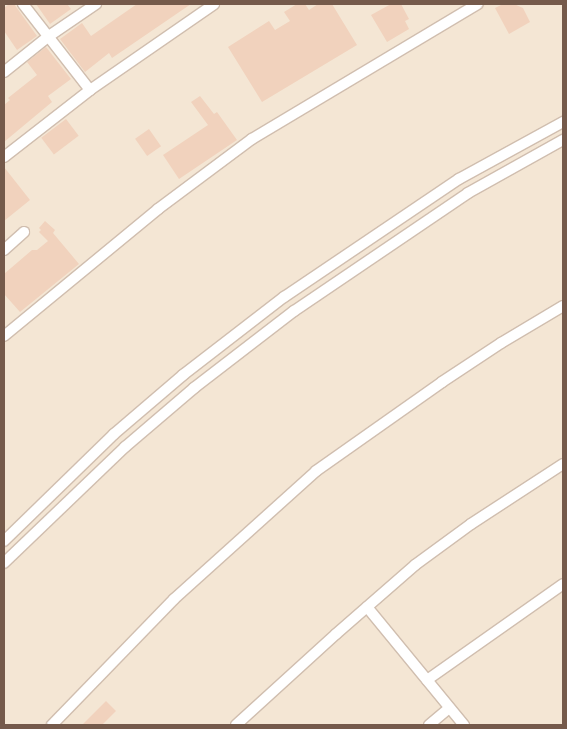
<!DOCTYPE html>
<html>
<head>
<meta charset="utf-8">
<style>
	body { margin:0 }
	#map { position:relative; width:567px; height:729px; overflow:hidden; background:#fcf4e6; font-family:Quicksand,sans-serif }
	div>[style] { position:absolute }
	[style*='--x'] { left:calc(var(--x)*1px); top:calc(var(--y)*1px); width:calc(var(--w)*1px); rotate:calc(var(--a)*1deg) }
	.residential>* { inset:0; background:#f4e6d4; transform-origin:0 0 }
	.building>* { inset:0; background:#f1d2bd; transform-origin:0 0 }
	.roads { filter:drop-shadow(1px 0 #d0beaf) drop-shadow(-1px 0 #d0beaf) drop-shadow(0 1px #d0beaf) drop-shadow(0 -1px #d0beaf) }
	.minor>* { height:10px; margin:-5px; padding:0 5px; transform-origin:5px; border-radius:5px; background:#fff }
	span { translate:-50% -50%; white-space:nowrap; text-align:center; line-height:1.15; -webkit-text-stroke:4.5px #fff8ec; paint-order:stroke }
	.frame { position:absolute; inset:0; border:5px solid #755a4b; pointer-events:none }
</style>
</head>
<body>
<div id="map">
	<div class="residential">
		<i style="left:4px;top:4px;width:559px;height:721px"></i>
	</div>
	<div class="building">
		<i style="clip-path:polygon(9px 4px,14px 4px,37px 36px,17px 50px,4px 31px,4px 8px)"></i>
		<i style="clip-path:polygon(36px 4px,67px 4px,71px 9px,50px 24px)"></i>
		<i style="clip-path:polygon(137px 4px,191px 4px,112px 58px,109px 53px,85px 72px,60px 39px,82px 23px,91px 36px)"></i>
		<i style="clip-path:polygon(297px 4px,305px 4px,309px 10px,318px 4px,332px 4px,357px 45px,262px 102px,228px 47px,269px 21px,275px 30px,290px 21px,284px 12px)"></i>
		<i style="clip-path:polygon(391px 4px,401px 4px,409px 19px,405px 21px,409px 29px,387px 42px,371px 15px)"></i>
		<i style="clip-path:polygon(503px 4px,514px 4px,523px 8px,530px 22px,509px 34px,495px 8px)"></i>
		<i style="clip-path:polygon(46px 47px,71px 79px,48px 96px,52px 102px,4px 142px,4px 105px,10px 100px,8px 98px,37px 75px,27px 62px)"></i>
		<i style="clip-path:polygon(200px 96px,214px 114px,217px 112px,237px 140px,179px 179px,163px 155px,208px 125px,191px 102px)"></i>
		<i style="left:66px;top:119px;width:21px;height:31px;rotate:53deg"></i>
		<i style="left:149px;top:129px;width:21px;height:17px;rotate:55deg"></i>
		<i style="clip-path:polygon(4px 167px,30px 200px,4px 221px)"></i>
		<i style="clip-path:polygon(45px 221px,55px 230px,53px 233px,79px 264px,20px 312px,4px 294px,4px 274px,32px 250px,37px 250px,48px 241px,39px 232px,41px 230px,39px 228px)"></i>
		<i style="clip-path:polygon(106px 701px,116px 711px,102px 725px,82px 725px)"></i>
	</div>
	<div class="roads">
		<div class="minor">
			<i style="--x:23;--y:4;--w:109;--a:52.1"></i>
			<i style="--x:4;--y:72;--w:58;--a:-38.7"></i>
			<i style="--x:49;--y:36;--w:57;--a:-34.2"></i>
			<i style="--x:4;--y:157;--w:109;--a:-37.9"></i>
			<i style="--x:90;--y:90;--w:151;--a:-34.7"></i>
			<i style="--x:4;--y:250;--w:27;--a:-42"></i>
			<i style="--x:4;--y:336;--w:200;--a:-39.5"></i>
			<i style="--x:158;--y:209;--w:117;--a:-36.7"></i>
			<i style="--x:252;--y:139;--w:263;--a:-30.9"></i>
			<i style="--x:4;--y:541;--w:153;--a:-44.2"></i>
			<i style="--x:114;--y:434;--w:91;--a:-40.5"></i>
			<i style="--x:183;--y:375;--w:128;--a:-37.7"></i>
			<i style="--x:284;--y:297;--w:211;--a:-34"></i>
			<i style="--x:459;--y:179;--w:119;--a:-28.7"></i>
			<i style="--x:4;--y:563;--w:168;--a:-43.8"></i>
			<i style="--x:125;--y:447;--w:91;--a:-40.5"></i>
			<i style="--x:194;--y:388;--w:126;--a:-37.6"></i>
			<i style="--x:294;--y:311;--w:210;--a:-34.1"></i>
			<i style="--x:468;--y:193;--w:109;--a:-29.2"></i>
			<i style="--x:367;--y:607;--w:153;--a:50.6"></i>
			<i style="--x:427;--y:680;--w:166;--a:-35.2"></i>
			<i style="--x:52;--y:725;--w:175;--a:-45.9"></i>
			<i style="--x:174;--y:599;--w:191;--a:-42"></i>
			<i style="--x:316;--y:471;--w:154;--a:-35.2"></i>
			<i style="--x:442;--y:382;--w:71;--a:-33.5"></i>
			<i style="--x:501;--y:343;--w:72;--a:-30.8"></i>
			<i style="--x:236;--y:725;--w:135;--a:-42.3"></i>
			<i style="--x:336;--y:634;--w:105;--a:-41.1"></i>
			<i style="--x:415;--y:565;--w:69;--a:-36.2"></i>
			<i style="--x:471;--y:524;--w:110;--a:-33.1"></i>
			<i style="--x:429;--y:725;--w:26;--a:-40"></i>
		</div>
	</div>
	<div class="frame"></div>
</div>
</body>
</html>
